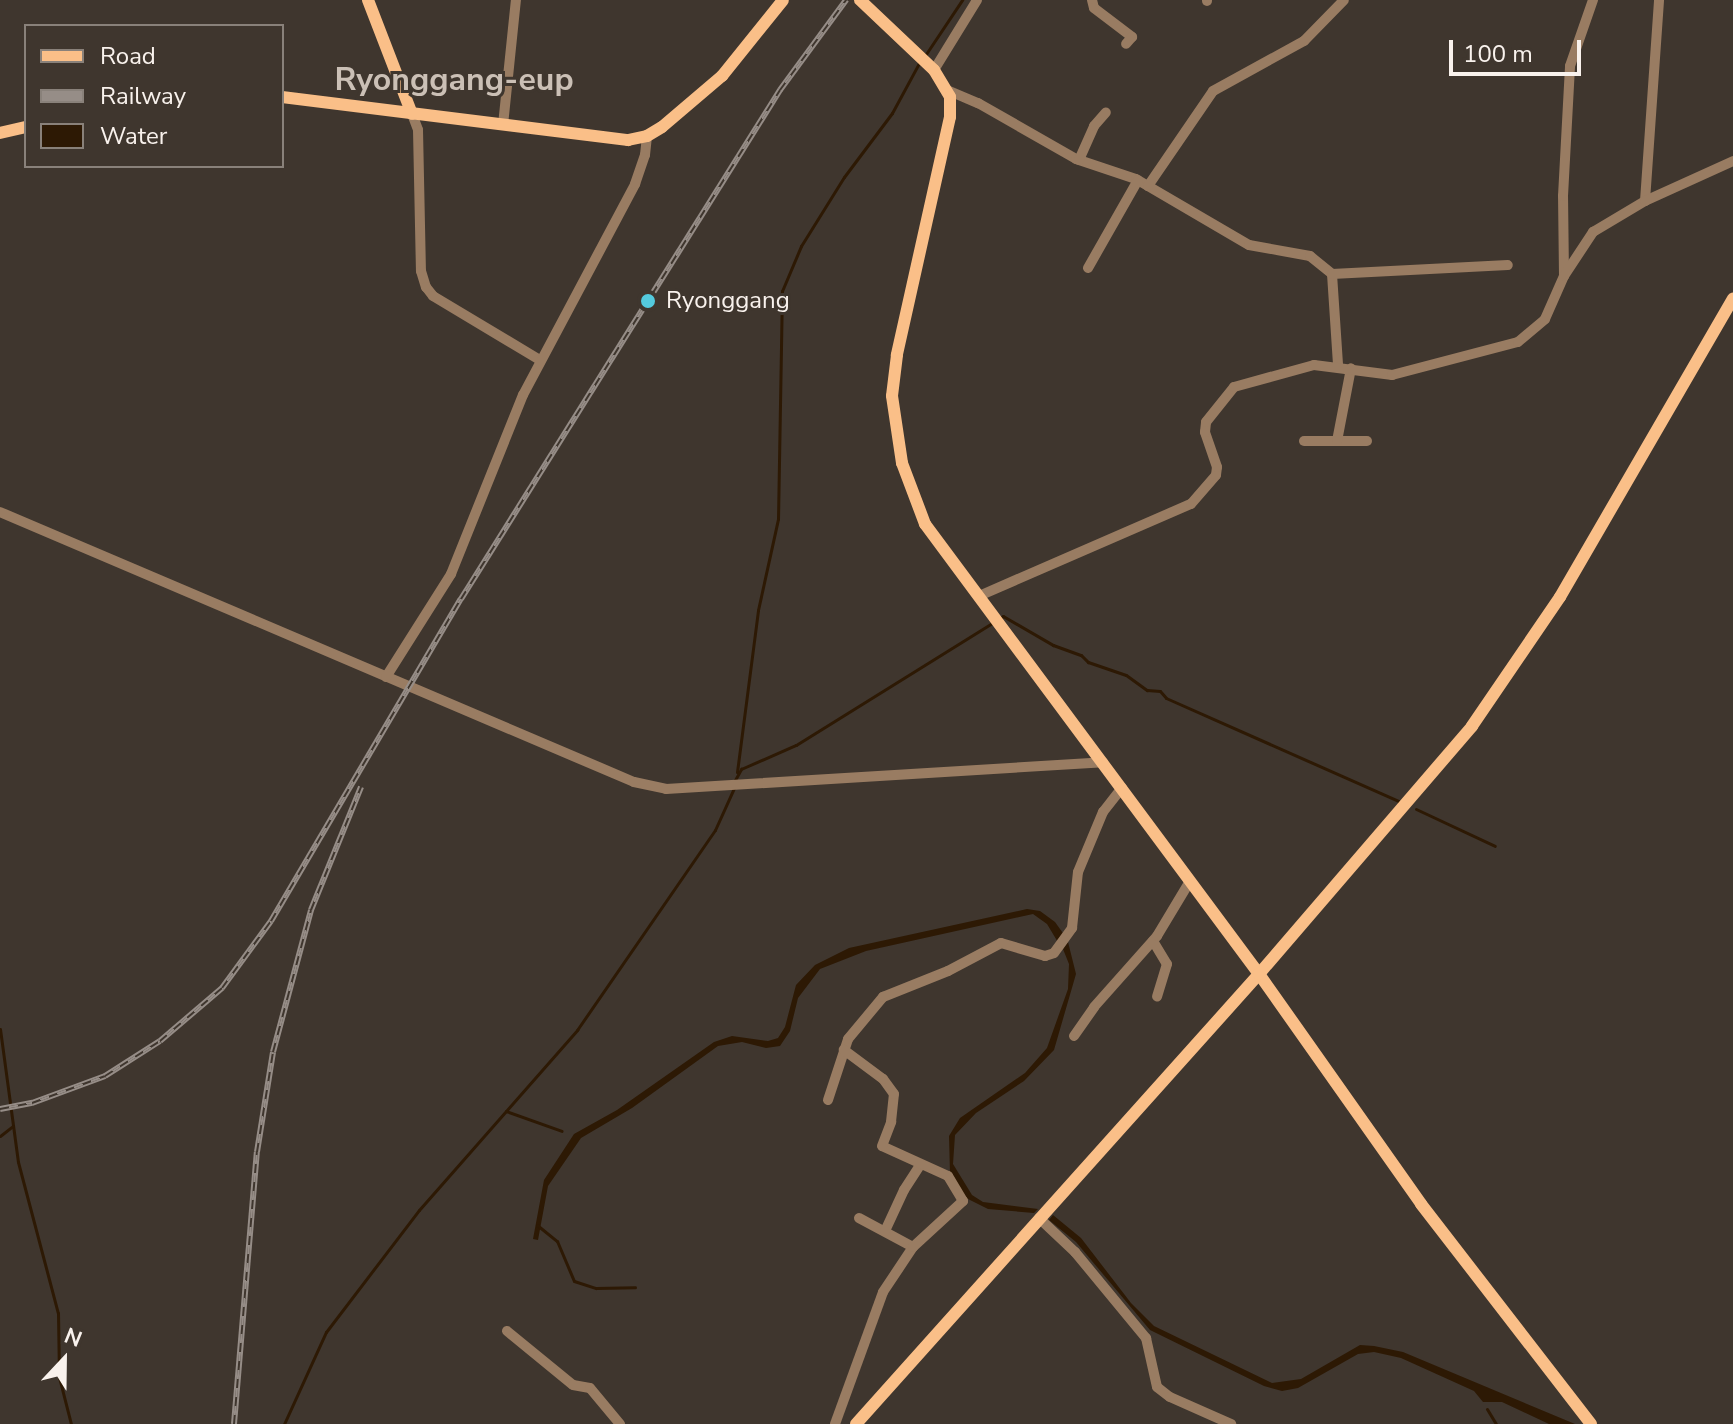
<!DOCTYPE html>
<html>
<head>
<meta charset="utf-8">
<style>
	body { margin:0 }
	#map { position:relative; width:1733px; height:1424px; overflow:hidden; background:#3f362e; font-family:"Nunito Sans",sans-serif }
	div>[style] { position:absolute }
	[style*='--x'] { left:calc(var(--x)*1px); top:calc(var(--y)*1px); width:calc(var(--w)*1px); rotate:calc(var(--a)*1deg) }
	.water>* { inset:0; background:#2d1904 }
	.stream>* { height:3px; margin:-1.5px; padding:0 1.5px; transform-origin:1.5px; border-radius:1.5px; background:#2d1904 }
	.minor>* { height:10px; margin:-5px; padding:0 5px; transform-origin:5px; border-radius:5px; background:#997c62 }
	.major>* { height:12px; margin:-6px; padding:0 6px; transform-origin:6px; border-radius:6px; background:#fabf88 }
	.rail>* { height:6px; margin-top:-3px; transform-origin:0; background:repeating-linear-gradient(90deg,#3f362e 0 9px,#968d87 0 18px); box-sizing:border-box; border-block:2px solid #968d87 }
	.dots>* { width:22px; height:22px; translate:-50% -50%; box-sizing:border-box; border:4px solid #3f362e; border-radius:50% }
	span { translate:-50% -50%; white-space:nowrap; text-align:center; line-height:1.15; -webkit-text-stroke:6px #3f362e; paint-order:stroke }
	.poi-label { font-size:24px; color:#f9f2ed }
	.left { translate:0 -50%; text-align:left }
	.district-label { font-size:32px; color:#cbc0b6; font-weight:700 }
	.legend { position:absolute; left:24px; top:24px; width:260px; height:144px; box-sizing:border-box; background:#3f362e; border:2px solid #89817a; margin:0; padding:10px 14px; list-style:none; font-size:24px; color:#f9f2ed }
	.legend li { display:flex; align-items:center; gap:16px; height:40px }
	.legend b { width:40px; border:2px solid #89817a }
	.north { position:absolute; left:24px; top:1320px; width:80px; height:80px; -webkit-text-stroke:6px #3f362e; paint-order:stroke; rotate:22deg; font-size:22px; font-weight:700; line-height:32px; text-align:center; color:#f9f2ed }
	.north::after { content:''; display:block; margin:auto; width:28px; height:36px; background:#f9f2ed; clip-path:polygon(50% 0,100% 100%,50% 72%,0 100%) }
	.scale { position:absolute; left:1449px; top:40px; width:132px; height:36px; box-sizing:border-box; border:4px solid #f9f2ed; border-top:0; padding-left:10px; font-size:24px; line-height:28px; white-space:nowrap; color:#f9f2ed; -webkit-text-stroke:6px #3f362e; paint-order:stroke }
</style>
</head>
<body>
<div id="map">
	<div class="water">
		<i style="clip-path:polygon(1027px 909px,1040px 911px,1055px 922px,1065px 936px,1059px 944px,1047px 924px,1033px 914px,866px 951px,820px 969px,798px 998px,790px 1031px,780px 1046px,766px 1048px,742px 1042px,718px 1046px,632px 1108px,581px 1138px,548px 1186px,538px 1240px,533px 1239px,544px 1180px,574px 1134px,617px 1110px,714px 1042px,732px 1036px,768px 1041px,778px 1038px,785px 1027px,796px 985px,815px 965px,849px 948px)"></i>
		<i style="clip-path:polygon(1068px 942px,1076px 974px,1054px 1050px,1024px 1081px,976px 1113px,955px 1135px,953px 1164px,972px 1195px,983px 1202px,1038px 1209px,1034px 1213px,988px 1209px,966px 1198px,950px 1174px,949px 1136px,960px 1118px,1025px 1073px,1047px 1048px,1068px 989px,1069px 964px,1063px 949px)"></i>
		<i style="clip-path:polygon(1053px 1215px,1081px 1238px,1131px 1303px,1154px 1326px,1272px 1383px,1301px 1379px,1360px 1345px,1374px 1346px,1403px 1352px,1575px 1424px,1549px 1424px,1502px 1402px,1483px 1402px,1474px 1391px,1401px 1358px,1374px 1352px,1358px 1354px,1298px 1388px,1282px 1391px,1264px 1386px,1150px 1330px,1076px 1242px,1049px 1220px)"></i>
	</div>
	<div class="stream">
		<i style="--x:924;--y:57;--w:69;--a:-56.3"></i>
		<i style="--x:999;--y:619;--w:5;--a:-37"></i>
		<i style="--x:1003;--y:616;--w:58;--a:30.1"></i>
		<i style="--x:1053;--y:645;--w:30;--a:20"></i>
		<i style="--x:1081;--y:655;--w:10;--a:45"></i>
		<i style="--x:1088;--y:662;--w:40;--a:18.9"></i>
		<i style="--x:1126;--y:675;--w:26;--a:36"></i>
		<i style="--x:1147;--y:690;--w:13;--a:4"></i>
		<i style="--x:1160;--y:691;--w:9;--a:49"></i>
		<i style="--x:1166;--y:698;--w:254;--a:23.9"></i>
		<i style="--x:737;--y:772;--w:163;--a:-82.6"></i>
		<i style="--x:758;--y:610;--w:93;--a:-77.6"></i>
		<i style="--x:778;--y:519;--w:228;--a:-89"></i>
		<i style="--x:782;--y:291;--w:49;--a:-67.1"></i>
		<i style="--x:801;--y:246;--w:81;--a:-58.1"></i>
		<i style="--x:844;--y:177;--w:80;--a:-53.1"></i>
		<i style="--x:892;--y:113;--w:57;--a:-61.6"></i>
		<i style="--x:735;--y:780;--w:13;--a:-61"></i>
		<i style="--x:741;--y:769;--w:60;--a:-23.6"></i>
		<i style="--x:796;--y:745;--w:231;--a:-31.9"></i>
		<i style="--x:1416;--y:809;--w:87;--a:25.1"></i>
		<i style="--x:0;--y:1029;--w:134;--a:82.3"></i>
		<i style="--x:18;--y:1162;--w:156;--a:75.2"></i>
		<i style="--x:58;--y:1313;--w:64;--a:89.1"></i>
		<i style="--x:59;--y:1377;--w:49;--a:75.7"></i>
		<i style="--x:506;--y:1111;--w:59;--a:19.7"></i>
		<i style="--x:0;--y:1136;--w:16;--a:-38"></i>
		<i style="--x:537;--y:1225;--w:26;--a:39"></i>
		<i style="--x:557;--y:1241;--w:43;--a:67"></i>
		<i style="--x:574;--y:1281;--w:23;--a:18"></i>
		<i style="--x:596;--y:1288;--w:39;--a:-1"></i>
		<i style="--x:1487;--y:1409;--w:17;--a:59"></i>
		<i style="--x:284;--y:1424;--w:101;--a:-65.5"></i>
		<i style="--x:326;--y:1332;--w:153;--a:-52.7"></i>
		<i style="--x:419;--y:1210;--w:240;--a:-48.7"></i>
		<i style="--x:577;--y:1030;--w:243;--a:-55.4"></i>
		<i style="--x:715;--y:830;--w:46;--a:-65.7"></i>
	</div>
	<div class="minor">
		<i style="--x:1092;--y:0;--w:8;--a:76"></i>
		<i style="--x:1094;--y:8;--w:48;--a:37.3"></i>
		<i style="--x:1132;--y:37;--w:9;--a:131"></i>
		<i style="--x:1207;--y:1;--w:1;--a:-90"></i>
		<i style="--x:934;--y:70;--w:82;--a:-58.4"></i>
		<i style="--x:947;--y:90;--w:34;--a:23"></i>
		<i style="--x:978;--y:103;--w:113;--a:29.7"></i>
		<i style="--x:1076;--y:159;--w:63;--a:18.4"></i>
		<i style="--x:1136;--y:179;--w:131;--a:30.3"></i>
		<i style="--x:1249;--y:245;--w:62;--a:10.2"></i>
		<i style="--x:1310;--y:256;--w:28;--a:39"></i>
		<i style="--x:1332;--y:274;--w:91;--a:86.2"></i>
		<i style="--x:412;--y:114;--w:17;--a:69"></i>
		<i style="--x:418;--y:130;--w:141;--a:88.8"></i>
		<i style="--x:421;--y:271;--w:17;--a:73"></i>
		<i style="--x:426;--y:287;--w:11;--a:52"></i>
		<i style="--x:433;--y:296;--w:125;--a:30.9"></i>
		<i style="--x:503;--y:125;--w:126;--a:-84.1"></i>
		<i style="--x:1079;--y:160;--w:37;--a:-66"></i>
		<i style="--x:1094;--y:126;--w:18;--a:-49"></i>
		<i style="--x:1148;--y:186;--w:115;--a:-55.6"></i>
		<i style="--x:1213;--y:91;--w:104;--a:-28.8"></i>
		<i style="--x:1304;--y:41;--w:57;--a:-45.7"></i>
		<i style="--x:1645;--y:201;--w:201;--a:-86"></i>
		<i style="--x:1088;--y:268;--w:101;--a:-60.4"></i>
		<i style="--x:1332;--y:274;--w:176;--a:-2.9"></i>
		<i style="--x:1564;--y:276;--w:80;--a:-90.7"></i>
		<i style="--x:1563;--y:196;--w:130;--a:-86.9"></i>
		<i style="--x:1570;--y:66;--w:70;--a:-70.8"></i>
		<i style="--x:1304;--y:441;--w:63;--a:0"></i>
		<i style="--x:1337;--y:441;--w:74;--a:-79.1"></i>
		<i style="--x:0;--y:512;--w:689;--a:23.07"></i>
		<i style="--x:634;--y:782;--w:33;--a:12"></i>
		<i style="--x:666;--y:789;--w:438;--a:-3.5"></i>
		<i style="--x:979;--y:596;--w:231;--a:-23.5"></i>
		<i style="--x:1191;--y:504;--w:38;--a:-49"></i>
		<i style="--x:1216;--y:475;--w:8;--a:-83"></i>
		<i style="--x:1217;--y:467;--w:37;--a:-109"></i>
		<i style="--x:1205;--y:432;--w:10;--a:-84"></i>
		<i style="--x:1206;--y:422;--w:45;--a:-51.3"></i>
		<i style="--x:1234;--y:387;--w:83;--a:-15.4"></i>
		<i style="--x:1314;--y:365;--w:79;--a:7.3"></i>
		<i style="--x:1392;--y:375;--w:130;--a:-14.7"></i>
		<i style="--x:1518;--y:342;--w:35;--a:-40"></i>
		<i style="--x:1545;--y:319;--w:47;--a:-66.2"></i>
		<i style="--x:1564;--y:276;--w:53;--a:-56.6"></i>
		<i style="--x:1593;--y:232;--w:61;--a:-30.8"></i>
		<i style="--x:1645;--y:201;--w:97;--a:-24.4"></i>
		<i style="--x:386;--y:677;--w:122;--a:-57.7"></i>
		<i style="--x:451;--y:574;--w:193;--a:-68.1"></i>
		<i style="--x:523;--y:395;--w:239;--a:-62"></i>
		<i style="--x:635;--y:184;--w:31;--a:-71"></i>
		<i style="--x:645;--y:155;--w:19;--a:-84"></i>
		<i style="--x:1153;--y:941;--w:27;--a:59"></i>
		<i style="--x:1167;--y:964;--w:34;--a:107"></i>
		<i style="--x:1074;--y:1036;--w:35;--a:-55"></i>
		<i style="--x:1094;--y:1007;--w:95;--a:-48.4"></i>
		<i style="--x:1157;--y:936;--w:64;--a:-59"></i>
		<i style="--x:828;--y:1100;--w:64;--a:-71.8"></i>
		<i style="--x:848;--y:1039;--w:55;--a:-50.2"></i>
		<i style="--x:883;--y:997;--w:70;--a:-21.8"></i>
		<i style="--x:948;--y:971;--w:60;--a:-27.8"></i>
		<i style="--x:1001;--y:943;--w:46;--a:16.5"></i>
		<i style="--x:1045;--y:956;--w:9;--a:-18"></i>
		<i style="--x:1054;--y:953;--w:31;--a:-54"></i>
		<i style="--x:1072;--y:928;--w:56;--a:-83.9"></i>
		<i style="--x:1078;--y:872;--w:65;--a:-67.4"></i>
		<i style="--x:1103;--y:812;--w:31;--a:-52"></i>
		<i style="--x:859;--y:1218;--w:61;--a:28.2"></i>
		<i style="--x:1039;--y:1218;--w:50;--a:43.4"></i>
		<i style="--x:1075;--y:1252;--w:112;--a:50.5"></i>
		<i style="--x:1146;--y:1338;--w:50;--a:77.3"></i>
		<i style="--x:1157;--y:1387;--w:16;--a:38"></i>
		<i style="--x:1170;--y:1397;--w:67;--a:23.9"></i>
		<i style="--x:885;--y:1231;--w:45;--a:-65.1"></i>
		<i style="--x:904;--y:1190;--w:30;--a:-57"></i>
		<i style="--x:507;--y:1331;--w:85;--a:39.3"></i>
		<i style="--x:573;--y:1385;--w:17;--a:10"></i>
		<i style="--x:590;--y:1388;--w:47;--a:50.2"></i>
		<i style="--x:835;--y:1424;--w:140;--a:-70"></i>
		<i style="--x:883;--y:1292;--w:54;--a:-56.3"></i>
		<i style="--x:913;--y:1247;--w:68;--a:-42.6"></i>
		<i style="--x:963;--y:1201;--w:29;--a:-121"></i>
		<i style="--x:948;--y:1176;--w:72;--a:-155.6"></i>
		<i style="--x:882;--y:1146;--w:26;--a:-69"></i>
		<i style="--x:891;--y:1122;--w:28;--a:-84"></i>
		<i style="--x:894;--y:1094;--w:19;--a:-126"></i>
		<i style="--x:883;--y:1079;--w:49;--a:-143.4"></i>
	</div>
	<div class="major">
		<i style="--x:368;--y:0;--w:122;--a:68.9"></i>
		<i style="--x:860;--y:0;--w:102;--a:43.4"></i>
		<i style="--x:934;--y:70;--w:31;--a:59"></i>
		<i style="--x:950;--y:97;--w:20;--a:90"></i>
		<i style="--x:950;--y:117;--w:244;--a:102.6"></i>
		<i style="--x:897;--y:355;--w:41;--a:97"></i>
		<i style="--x:892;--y:396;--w:68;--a:81.5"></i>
		<i style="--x:902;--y:463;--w:65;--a:69.3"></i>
		<i style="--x:925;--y:524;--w:560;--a:53.42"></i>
		<i style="--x:1259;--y:974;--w:281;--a:54.8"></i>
		<i style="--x:1421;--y:1204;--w:278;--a:52.3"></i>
		<i style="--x:282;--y:97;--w:349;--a:7.1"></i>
		<i style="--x:628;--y:140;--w:19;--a:-12"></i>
		<i style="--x:647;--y:136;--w:17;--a:-31"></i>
		<i style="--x:662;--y:127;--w:79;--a:-40.4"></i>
		<i style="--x:722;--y:76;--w:97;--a:-51.2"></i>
		<i style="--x:0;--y:133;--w:27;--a:-13"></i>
		<i style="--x:856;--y:1424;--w:604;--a:-48.15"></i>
		<i style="--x:1259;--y:974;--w:327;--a:-49.3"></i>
		<i style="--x:1472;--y:726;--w:156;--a:-55.7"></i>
		<i style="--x:1560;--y:597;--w:345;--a:-59.9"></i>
	</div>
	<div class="rail">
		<i style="--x:0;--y:1109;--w:33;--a:-11"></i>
		<i style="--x:32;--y:1103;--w:78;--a:-20.3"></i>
		<i style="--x:105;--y:1076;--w:65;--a:-32.5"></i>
		<i style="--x:160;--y:1041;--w:82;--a:-40.5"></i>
		<i style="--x:222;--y:988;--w:83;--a:-53.8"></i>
		<i style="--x:271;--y:921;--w:374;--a:-59.5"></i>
		<i style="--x:461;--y:599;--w:601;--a:-57.92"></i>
		<i style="--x:780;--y:90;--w:112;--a:-53.7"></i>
		<i style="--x:234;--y:1424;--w:273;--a:-85.2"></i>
		<i style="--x:257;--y:1152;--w:101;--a:-80.9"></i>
		<i style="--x:273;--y:1052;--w:147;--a:-75"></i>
		<i style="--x:311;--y:910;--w:133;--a:-67.9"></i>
	</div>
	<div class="dots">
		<i style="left:648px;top:301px;background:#54cadd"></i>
	</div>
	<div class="poi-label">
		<span class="left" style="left:666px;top:301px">Ryonggang</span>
	</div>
	<div class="district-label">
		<span style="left:454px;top:80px">Ryonggang-eup</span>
	</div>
	<ul class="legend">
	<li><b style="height:10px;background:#fabf88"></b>Road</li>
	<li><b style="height:10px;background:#968d87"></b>Railway</li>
	<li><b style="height:22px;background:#2d1904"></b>Water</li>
	</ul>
	<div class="north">N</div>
	<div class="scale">100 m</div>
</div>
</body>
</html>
